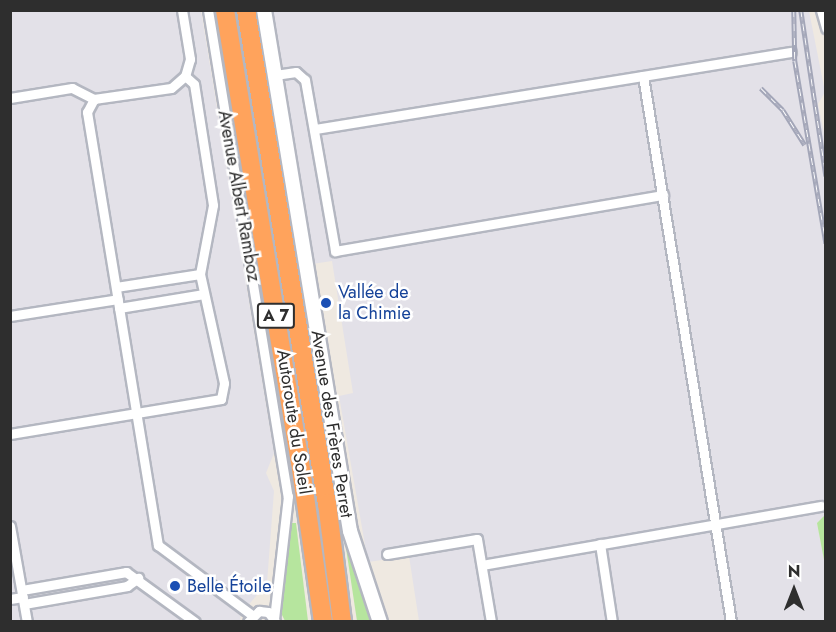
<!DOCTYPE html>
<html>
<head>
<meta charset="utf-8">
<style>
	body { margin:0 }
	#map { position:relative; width:836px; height:632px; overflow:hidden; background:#efe9e1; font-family:Jost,sans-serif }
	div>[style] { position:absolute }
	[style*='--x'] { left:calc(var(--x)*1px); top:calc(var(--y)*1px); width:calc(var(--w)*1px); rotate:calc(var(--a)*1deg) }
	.industrial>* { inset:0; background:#e3e1e8 }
	.green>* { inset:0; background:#b6e59e }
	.roads { filter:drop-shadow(2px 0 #b4b7c1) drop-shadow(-2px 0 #b4b7c1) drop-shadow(0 2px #b4b7c1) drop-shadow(0 -2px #b4b7c1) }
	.street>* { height:9px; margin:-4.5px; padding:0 4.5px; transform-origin:4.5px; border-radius:4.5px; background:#fff }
	.secondary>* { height:14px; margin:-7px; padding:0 7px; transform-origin:7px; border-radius:7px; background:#fff }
	.highway>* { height:18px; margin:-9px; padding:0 9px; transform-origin:9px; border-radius:9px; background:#ffa35c }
	.rail>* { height:4.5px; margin-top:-2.25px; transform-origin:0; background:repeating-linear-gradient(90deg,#fff 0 7px,#a3a6b8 0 14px); box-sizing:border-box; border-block:2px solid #a3a6b8 }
	.dots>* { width:16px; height:16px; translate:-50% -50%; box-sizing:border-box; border:3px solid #fff; border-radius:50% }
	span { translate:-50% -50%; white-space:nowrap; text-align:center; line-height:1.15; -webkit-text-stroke:5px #fff; paint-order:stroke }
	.shield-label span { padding:2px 4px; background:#fff; border:2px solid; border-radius:4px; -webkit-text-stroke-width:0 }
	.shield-label { font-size:16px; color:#2e2e2e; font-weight:700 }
	.street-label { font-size:18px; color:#2e2e2e }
	.transit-label { font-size:18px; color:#164399 }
	.left { translate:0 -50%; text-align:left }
	.frame { position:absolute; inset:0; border:12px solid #2e2e2e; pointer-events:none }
	.north { position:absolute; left:764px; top:560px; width:60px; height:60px; -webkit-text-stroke:4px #fff; paint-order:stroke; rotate:0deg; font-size:16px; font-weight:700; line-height:24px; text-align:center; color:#2e2e2e }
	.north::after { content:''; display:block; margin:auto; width:21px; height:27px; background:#2e2e2e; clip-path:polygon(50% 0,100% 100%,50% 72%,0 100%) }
</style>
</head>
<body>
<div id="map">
	<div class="industrial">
		<i style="clip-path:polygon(10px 11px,201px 11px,274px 453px,266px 473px,274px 491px,267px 583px,241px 614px,240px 621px,11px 621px)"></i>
		<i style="clip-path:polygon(271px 11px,809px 11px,825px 92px,818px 104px,826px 143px,826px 515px,817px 523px,825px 565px,825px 621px,419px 621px,409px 556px,368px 562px,339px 396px,353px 393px,332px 261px,312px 264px)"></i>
	</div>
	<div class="green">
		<i style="clip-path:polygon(825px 515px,825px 565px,817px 523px)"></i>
		<i style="clip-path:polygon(291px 523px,296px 523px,308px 621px,285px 621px,279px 609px)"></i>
		<i style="clip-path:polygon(349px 547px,374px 621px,357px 621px,346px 548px)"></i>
	</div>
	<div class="roads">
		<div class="street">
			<i style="--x:182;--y:10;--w:50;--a:80.7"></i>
			<i style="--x:190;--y:59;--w:18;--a:106"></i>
			<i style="--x:185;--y:76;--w:18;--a:139"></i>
			<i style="--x:171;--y:88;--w:78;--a:171.9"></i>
			<i style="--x:94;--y:99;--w:15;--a:118"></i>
			<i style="--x:87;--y:112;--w:439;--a:80.7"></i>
			<i style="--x:158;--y:545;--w:117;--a:36.7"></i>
			<i style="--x:208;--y:10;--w:493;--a:80.7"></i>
			<i style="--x:288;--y:496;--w:124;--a:96.5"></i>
			<i style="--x:821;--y:10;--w:19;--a:74"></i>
			<i style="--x:275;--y:75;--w:21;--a:-8"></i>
			<i style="--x:296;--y:72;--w:12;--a:42"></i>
			<i style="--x:305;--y:80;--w:174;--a:80"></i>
			<i style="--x:335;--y:251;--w:333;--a:-9.7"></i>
			<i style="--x:643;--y:76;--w:553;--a:80.84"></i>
			<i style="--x:10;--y:98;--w:63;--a:-9.2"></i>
			<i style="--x:72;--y:88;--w:25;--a:27"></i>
			<i style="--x:315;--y:129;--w:482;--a:-9.2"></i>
			<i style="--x:116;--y:287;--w:85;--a:-8.8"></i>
			<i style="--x:119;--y:308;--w:86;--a:-9.4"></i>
			<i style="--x:10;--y:316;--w:109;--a:-8.9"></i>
			<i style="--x:10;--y:434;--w:214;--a:-9.4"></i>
			<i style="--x:221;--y:399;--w:16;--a:-79"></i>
			<i style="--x:224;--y:383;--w:112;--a:-102.4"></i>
			<i style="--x:200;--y:274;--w:70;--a:-79.3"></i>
			<i style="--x:213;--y:205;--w:122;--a:-98.9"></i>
			<i style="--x:194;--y:84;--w:12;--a:-138"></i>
			<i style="--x:10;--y:526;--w:97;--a:80"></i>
			<i style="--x:600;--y:544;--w:79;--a:81.3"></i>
			<i style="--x:387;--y:554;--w:91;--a:-9.5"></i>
			<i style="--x:477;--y:539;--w:84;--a:80.4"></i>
			<i style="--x:482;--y:565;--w:344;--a:-9.9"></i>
			<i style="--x:22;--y:590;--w:106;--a:-9.8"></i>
			<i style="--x:126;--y:572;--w:85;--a:35.9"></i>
			<i style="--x:10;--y:599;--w:13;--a:-9"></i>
			<i style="--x:24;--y:604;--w:105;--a:-9.9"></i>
			<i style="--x:127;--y:586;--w:14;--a:-36"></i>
			<i style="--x:248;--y:622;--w:16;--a:-45"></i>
			<i style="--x:259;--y:611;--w:9;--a:6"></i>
			<i style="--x:268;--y:612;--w:11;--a:52"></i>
		</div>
		<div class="secondary">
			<i style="--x:264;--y:10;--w:528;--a:80.63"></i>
			<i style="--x:350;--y:531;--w:96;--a:71.8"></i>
		</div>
		<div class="highway">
			<i style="--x:225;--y:10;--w:458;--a:80.6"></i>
			<i style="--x:300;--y:462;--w:162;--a:81.8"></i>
			<i style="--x:246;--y:10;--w:500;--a:80.7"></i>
			<i style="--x:327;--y:503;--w:120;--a:82.8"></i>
		</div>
	</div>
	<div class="rail">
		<i style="--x:794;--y:10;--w:51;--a:88.9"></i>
		<i style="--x:795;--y:61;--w:185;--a:80.3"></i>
		<i style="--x:801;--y:10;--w:168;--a:81.4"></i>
		<i style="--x:761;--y:88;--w:31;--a:45"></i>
		<i style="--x:783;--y:110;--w:41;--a:57.8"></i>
	</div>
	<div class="dots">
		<i style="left:326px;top:303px;background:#1a4fb4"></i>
		<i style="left:175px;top:586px;background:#1a4fb4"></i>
	</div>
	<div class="shield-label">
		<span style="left:276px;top:316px">A 7</span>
	</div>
	<div class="street-label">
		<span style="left:239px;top:196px;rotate:80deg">Avenue Albert Ramboz</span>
		<span style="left:294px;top:422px;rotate:81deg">Autoroute du Soleil</span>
		<span style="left:332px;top:424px;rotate:81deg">Avenue des Frères Perret</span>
	</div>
	<div class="transit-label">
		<span class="left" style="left:338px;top:303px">Vallée de<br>la Chimie</span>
		<span class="left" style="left:187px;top:586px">Belle Étoile</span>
	</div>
	<div class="frame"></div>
	<div class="north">N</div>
</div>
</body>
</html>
